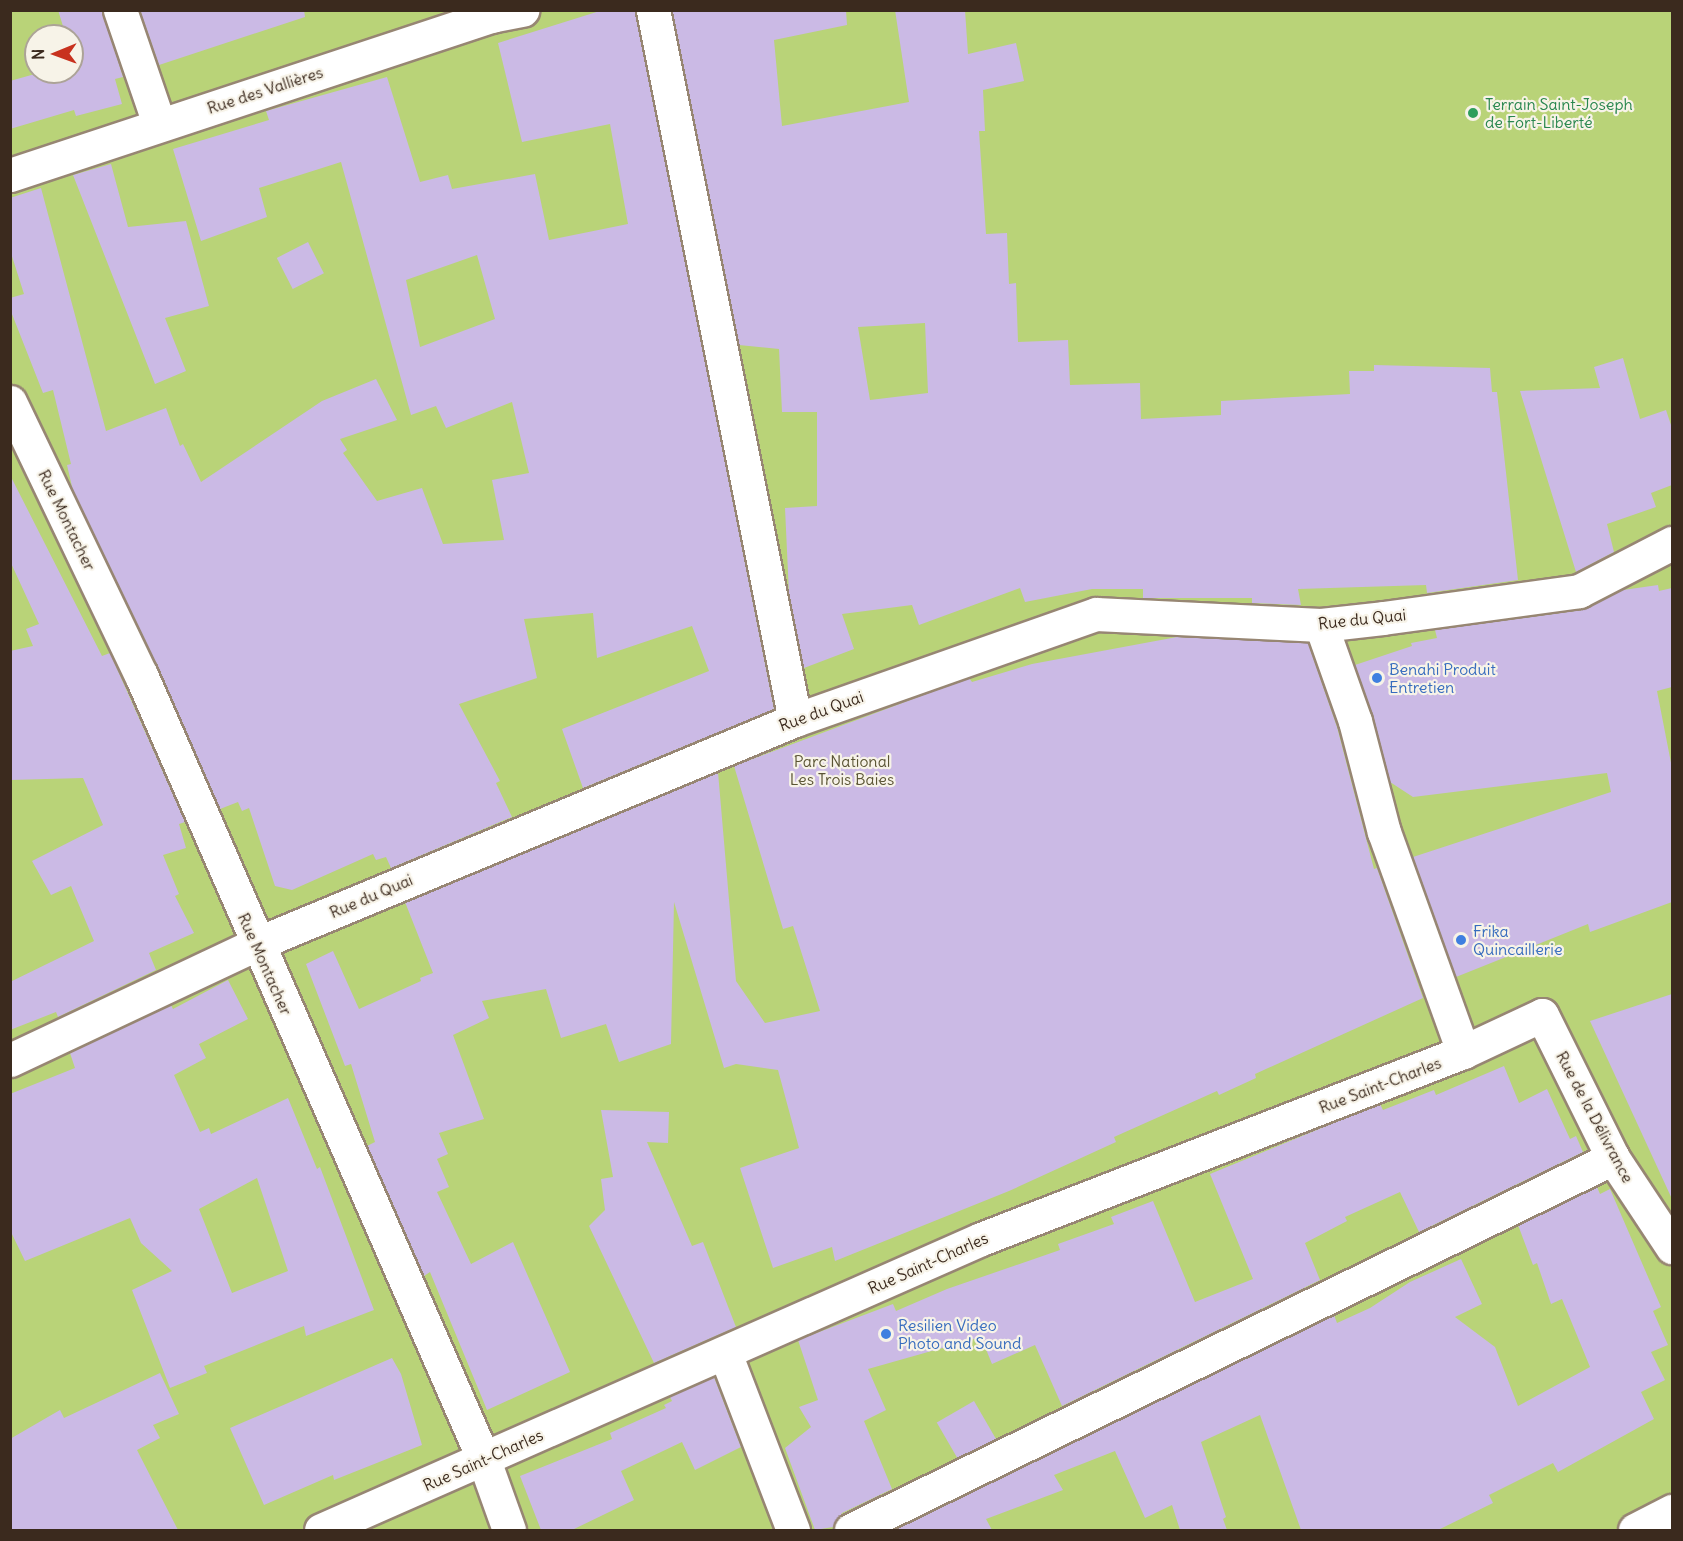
<!DOCTYPE html>
<html>
<head>
<meta charset="utf-8">
<style>
	body { margin:0 }
	#map { position:relative; width:1683px; height:1541px; overflow:hidden; background:#f3e2c8; font-family:Delius,sans-serif }
	div>[style] { position:absolute }
	[style*='--x'] { left:calc(var(--x)*1px); top:calc(var(--y)*1px); width:calc(var(--w)*1px); rotate:calc(var(--a)*1deg) }
	.green>* { inset:0; background:#b9d378 }
	.building>* { inset:0; background:#cbbae5; transform-origin:0 0 }
	.roads { filter:drop-shadow(2px 0 #978673) drop-shadow(-2px 0 #978673) drop-shadow(0 2px #978673) drop-shadow(0 -2px #978673) }
	.minor>* { height:33px; margin:-16.5px; padding:0 16.5px; transform-origin:16.5px; border-radius:16.5px; background:#fff }
	.major>* { height:33px; margin:-16.5px; padding:0 16.5px; transform-origin:16.5px; border-radius:16.5px; background:#fff }
	.dots>* { width:16px; height:16px; translate:-50% -50%; box-sizing:border-box; border:3px solid #f7f3e8; border-radius:50% }
	span { translate:-50% -50%; white-space:nowrap; text-align:center; line-height:1.15; -webkit-text-stroke:4.5px #f7f3e8; paint-order:stroke }
	.street-label { font-size:16px; color:#3b2a1e }
	.leisure-label { font-size:16px; color:#27864d }
	.left { translate:0 -50%; text-align:left }
	.shop-label { font-size:16px; color:#366cbe }
	.park-label { font-size:16px; color:#5a5434 }
	.frame { position:absolute; inset:0; border:12px solid #3b2a1e; pointer-events:none }
	.north { position:absolute; left:24px; top:24px; width:60px; height:60px; box-sizing:border-box; background:#f7f3e8; border:2px solid #aca397; border-radius:50%; rotate:269deg; font-size:16px; font-weight:700; line-height:24px; text-align:center; color:#3b2a1e }
	.north::after { content:''; display:block; margin:auto; width:21px; height:27px; background:#c8321e; clip-path:polygon(50% 0,100% 100%,50% 72%,0 100%) }
</style>
</head>
<body>
<div id="map">
	<div class="green">
		<i style="clip-path:polygon(evenodd,10px 11px,1672px 11px,1672px 1530px,11px 1530px,10px 11px,36px 36px,72px 36px,72px 72px,36px 72px,36px 36px)"></i>
	</div>
	<div class="building">
		<i style="clip-path:polygon(58px 10px,102px 10px,123px 77px,115px 79px,122px 104px,76px 116px,74px 110px,10px 129px,10px 81px,42px 72px,77px 72px,72px 36px,66px 36px)"></i>
		<i style="clip-path:polygon(140px 10px,304px 10px,305px 17px,159px 65px)"></i>
		<i style="clip-path:polygon(evenodd,603px 10px,635px 10px,774px 709px,583px 788px,562px 729px,709px 671px,692px 626px,597px 658px,593px 613px,524px 619px,537px 678px,459px 704px,500px 781px,496px 783px,512px 817px,391px 868px,386px 857px,376px 860px,373px 854px,292px 890px,275px 886px,249px 808px,242px 811px,238px 802px,220px 809px,158px 667px,73px 491px,67px 465px,71px 464px,53px 390px,43px 393px,10px 309px,10px 298px,24px 294px,10px 250px,10px 198px,41px 188px,106px 431px,166px 408px,180px 446px,183px 444px,201px 482px,322px 401px,376px 379px,397px 420px,340px 439px,347px 450px,343px 453px,377px 501px,422px 488px,443px 544px,504px 540px,492px 480px,529px 473px,512px 402px,446px 428px,436px 406px,411px 415px,341px 162px,259px 188px,267px 217px,201px 241px,173px 149px,269px 120px,266px 111px,387px 77px,420px 182px,448px 175px,452px 189px,535px 174px,549px 240px,628px 224px,610px 124px,522px 142px,498px 43px,603px 10px,477px 255px,495px 319px,420px 347px,406px 280px,477px 255px)"></i>
		<i style="clip-path:polygon(evenodd,672px 10px,846px 10px,847px 25px,774px 40px,782px 126px,909px 102px,895px 10px,965px 10px,968px 54px,1016px 43px,1024px 81px,983px 90px,985px 131px,979px 131px,986px 234px,1007px 233px,1009px 284px,1016px 283px,1018px 342px,1068px 340px,1070px 385px,1140px 383px,1141px 419px,1221px 415px,1221px 401px,1350px 394px,1349px 371px,1374px 371px,1374px 365px,1490px 368px,1492px 392px,1497px 392px,1518px 580px,1427px 593px,1426px 585px,1298px 589px,1301px 605px,1252px 603px,1252px 598px,1143px 598px,1143px 589px,1092px 589px,1025px 602px,1020px 588px,919px 625px,912px 605px,842px 614px,854px 649px,804px 668px,789px 594px,785px 508px,817px 506px,817px 412px,782px 412px,779px 349px,739px 345px,672px 10px,925px 323px,928px 393px,870px 400px,858px 327px,925px 323px)"></i>
		<i style="clip-path:polygon(111px 164px,128px 227px,186px 221px,209px 306px,165px 318px,186px 371px,155px 384px,73px 175px)"></i>
		<i style="left:308px;top:242px;width:35px;height:35px;rotate:63deg"></i>
		<i style="clip-path:polygon(1623px 358px,1640px 419px,1666px 410px,1672px 428px,1672px 485px,1651px 493px,1656px 507px,1607px 524px,1614px 552px,1576px 572px,1520px 391px,1600px 388px,1594px 367px)"></i>
		<i style="clip-path:polygon(10px 475px,102px 656px,110px 653px,185px 822px,179px 824px,186px 848px,163px 855px,179px 894px,175px 896px,194px 933px,149px 953px,156px 970px,58px 1017px,56px 1012px,10px 1030px,10px 982px,94px 941px,71px 886px,51px 895px,32px 861px,103px 825px,83px 778px,10px 780px,10px 651px,33px 646px,26px 629px,39px 624px,10px 561px)"></i>
		<i style="clip-path:polygon(1658px 585px,1659px 591px,1672px 588px,1672px 687px,1657px 691px,1672px 768px,1672px 902px,1590px 932px,1588px 924px,1456px 977px,1413px 857px,1611px 792px,1607px 773px,1413px 797px,1390px 782px,1355px 665px,1412px 646px,1411px 643px,1437px 638px,1435px 630px,1582px 610px,1623px 590px)"></i>
		<i style="clip-path:polygon(1177px 637px,1308px 643px,1337px 727px,1374px 869px,1377px 868px,1423px 998px,1255px 1074px,1256px 1078px,1219px 1095px,1217px 1091px,1114px 1137px,1116px 1142px,1009px 1191px,835px 1261px,832px 1247px,773px 1268px,740px 1168px,799px 1148px,778px 1070px,736px 1064px,724px 1068px,674px 902px,671px 1044px,619px 1062px,606px 1024px,561px 1038px,546px 989px,482px 1001px,489px 1018px,453px 1035px,484px 1119px,439px 1133px,448px 1154px,437px 1159px,449px 1187px,437px 1192px,471px 1264px,513px 1242px,570px 1372px,487px 1410px,430px 1272px,424px 1276px,367px 1146px,375px 1142px,351px 1064px,345px 1066px,306px 964px,333px 951px,359px 1009px,421px 981px,420px 978px,433px 973px,405px 902px,718px 772px,736px 981px,765px 1023px,820px 1011px,793px 926px,783px 929px,734px 766px,969px 678px,972px 682px,1032px 664px)"></i>
		<i style="clip-path:polygon(evenodd,228px 980px,248px 1019px,199px 1044px,206px 1058px,174px 1075px,200px 1132px,209px 1128px,211px 1134px,288px 1098px,317px 1169px,320px 1167px,374px 1310px,306px 1336px,304px 1326px,204px 1366px,207px 1373px,170px 1388px,132px 1290px,172px 1271px,141px 1243px,130px 1218px,25px 1261px,10px 1230px,10px 1094px,75px 1068px,70px 1053px,171px 1005px,173px 1009px,228px 980px,257px 1178px,288px 1271px,232px 1293px,199px 1209px,257px 1178px)"></i>
		<i style="clip-path:polygon(1672px 994px,1672px 1199px,1590px 1021px)"></i>
		<i style="clip-path:polygon(1504px 1066px,1519px 1103px,1547px 1089px,1570px 1139px,1576px 1136px,1583px 1152px,1419px 1232px,1400px 1192px,1345px 1217px,1347px 1221px,1305px 1243px,1320px 1280px,1062px 1406px,1035px 1345px,992px 1364px,981px 1337px,868px 1369px,886px 1410px,864px 1421px,892px 1489px,842px 1513px,833px 1527px,815px 1530px,785px 1448px,811px 1427px,799px 1407px,818px 1400px,798px 1340px,893px 1304px,896px 1311px,947px 1289px,1060px 1250px,1058px 1244px,1114px 1224px,1111px 1217px,1153px 1201px,1195px 1302px,1253px 1279px,1210px 1174px,1380px 1104px,1383px 1110px,1434px 1090px,1436px 1095px)"></i>
		<i style="clip-path:polygon(601px 1110px,669px 1112px,668px 1143px,647px 1142px,692px 1246px,703px 1242px,736px 1327px,654px 1363px,589px 1226px,605px 1210px,601px 1179px,613px 1177px)"></i>
		<i style="clip-path:polygon(1597px 1187px,1600px 1194px,1610px 1189px,1661px 1307px,1653px 1311px,1668px 1345px,1651px 1352px,1665px 1380px,1641px 1392px,1654px 1419px,1558px 1472px,1553px 1463px,1489px 1495px,1493px 1503px,1438px 1530px,1301px 1530px,1260px 1415px,1201px 1442px,1226px 1517px,1223px 1519px,1227px 1530px,1180px 1530px,1172px 1505px,1145px 1518px,1115px 1451px,1054px 1475px,1063px 1490px,986px 1519px,992px 1530px,893px 1530px,1334px 1315px,1337px 1323px,1370px 1308px,1410px 1282px,1461px 1259px,1482px 1304px,1455px 1317px,1495px 1347px,1518px 1406px,1590px 1367px,1562px 1299px,1551px 1304px,1537px 1263px,1533px 1265px,1518px 1225px)"></i>
		<i style="clip-path:polygon(392px 1358px,401px 1374px,422px 1445px,334px 1480px,333px 1475px,264px 1505px,230px 1428px)"></i>
		<i style="clip-path:polygon(160px 1373px,179px 1414px,153px 1425px,160px 1438px,137px 1450px,178px 1530px,10px 1530px,10px 1439px,60px 1410px,64px 1418px)"></i>
		<i style="clip-path:polygon(714px 1377px,741px 1447px,695px 1470px,682px 1442px,621px 1471px,634px 1500px,572px 1530px,541px 1530px,520px 1476px,612px 1439px,610px 1433px,666px 1408px,664px 1405px,672px 1401px,670px 1397px)"></i>
		<i style="left:974px;top:1401px;width:44px;height:43px;rotate:60deg"></i>
	</div>
	<div class="roads">
		<div class="minor">
			<i style="--x:120;--y:10;--w:120;--a:71.1"></i>
			<i style="--x:653;--y:10;--w:724;--a:78.69"></i>
			<i style="--x:10;--y:175;--w:507;--a:-18.29"></i>
			<i style="--x:491;--y:16;--w:32;--a:-11"></i>
			<i style="--x:10;--y:402;--w:303;--a:64.4"></i>
			<i style="--x:141;--y:675;--w:857;--a:66.4"></i>
			<i style="--x:484;--y:1460;--w:74;--a:70.3"></i>
			<i style="--x:1321;--y:625;--w:102;--a:70.5"></i>
			<i style="--x:1355;--y:721;--w:115;--a:75.4"></i>
			<i style="--x:1384;--y:832;--w:234;--a:70.2"></i>
			<i style="--x:10;--y:1060;--w:272;--a:-25.2"></i>
			<i style="--x:256;--y:944;--w:584;--a:-22.57"></i>
			<i style="--x:795;--y:720;--w:319;--a:-19.4"></i>
			<i style="--x:1096;--y:614;--w:225;--a:2.8"></i>
			<i style="--x:1321;--y:625;--w:62;--a:-6.4"></i>
			<i style="--x:1383;--y:618;--w:198;--a:-7.8"></i>
			<i style="--x:1579;--y:591;--w:105;--a:-27.3"></i>
			<i style="--x:725;--y:1353;--w:190;--a:69"></i>
			<i style="--x:321;--y:1530;--w:721;--a:-23.79"></i>
			<i style="--x:981;--y:1239;--w:517;--a:-21.2"></i>
			<i style="--x:1463;--y:1052;--w:87;--a:-25.1"></i>
			<i style="--x:1542;--y:1015;--w:160;--a:63.6"></i>
			<i style="--x:1613;--y:1158;--w:107;--a:56.5"></i>
			<i style="--x:851;--y:1530;--w:848;--a:-26.02"></i>
		</div>
		<div class="major">
			<i style="--x:1635;--y:1530;--w:42;--a:-27.2"></i>
		</div>
	</div>
	<div class="dots">
		<i style="left:1473px;top:113px;background:#2e9e5b"></i>
		<i style="left:1377px;top:678px;background:#3f7fe0"></i>
		<i style="left:1461px;top:940px;background:#3f7fe0"></i>
		<i style="left:886px;top:1334px;background:#3f7fe0"></i>
	</div>
	<div class="street-label">
		<span style="left:265px;top:90px;rotate:-18deg">Rue des Vallières</span>
		<span style="left:67px;top:520px;rotate:64deg">Rue Montacher</span>
		<span style="left:1362px;top:619px;rotate:-6deg">Rue du Quai</span>
		<span style="left:821px;top:711px;rotate:-20deg">Rue du Quai</span>
		<span style="left:371px;top:896px;rotate:-23deg">Rue du Quai</span>
		<span style="left:265px;top:964px;rotate:66deg">Rue Montacher</span>
		<span style="left:1380px;top:1085px;rotate:-21deg">Rue Saint-Charles</span>
		<span style="left:1595px;top:1117px;rotate:62deg">Rue de la Délivrance</span>
		<span style="left:928px;top:1263px;rotate:-24deg">Rue Saint-Charles</span>
		<span style="left:483px;top:1460px;rotate:-24deg">Rue Saint-Charles</span>
	</div>
	<div class="leisure-label">
		<span class="left" style="left:1485px;top:113px">Terrain Saint-Joseph<br>de Fort-Liberté</span>
	</div>
	<div class="shop-label">
		<span class="left" style="left:1389px;top:678px">Benahi Produit<br>Entretien</span>
		<span class="left" style="left:1473px;top:940px">Frika<br>Quincaillerie</span>
		<span class="left" style="left:898px;top:1334px">Resilien Video<br>Photo and Sound</span>
	</div>
	<div class="park-label">
		<span style="left:842px;top:770px">Parc National<br>Les Trois Baies</span>
	</div>
	<div class="frame"></div>
	<div class="north">N</div>
</div>
</body>
</html>
